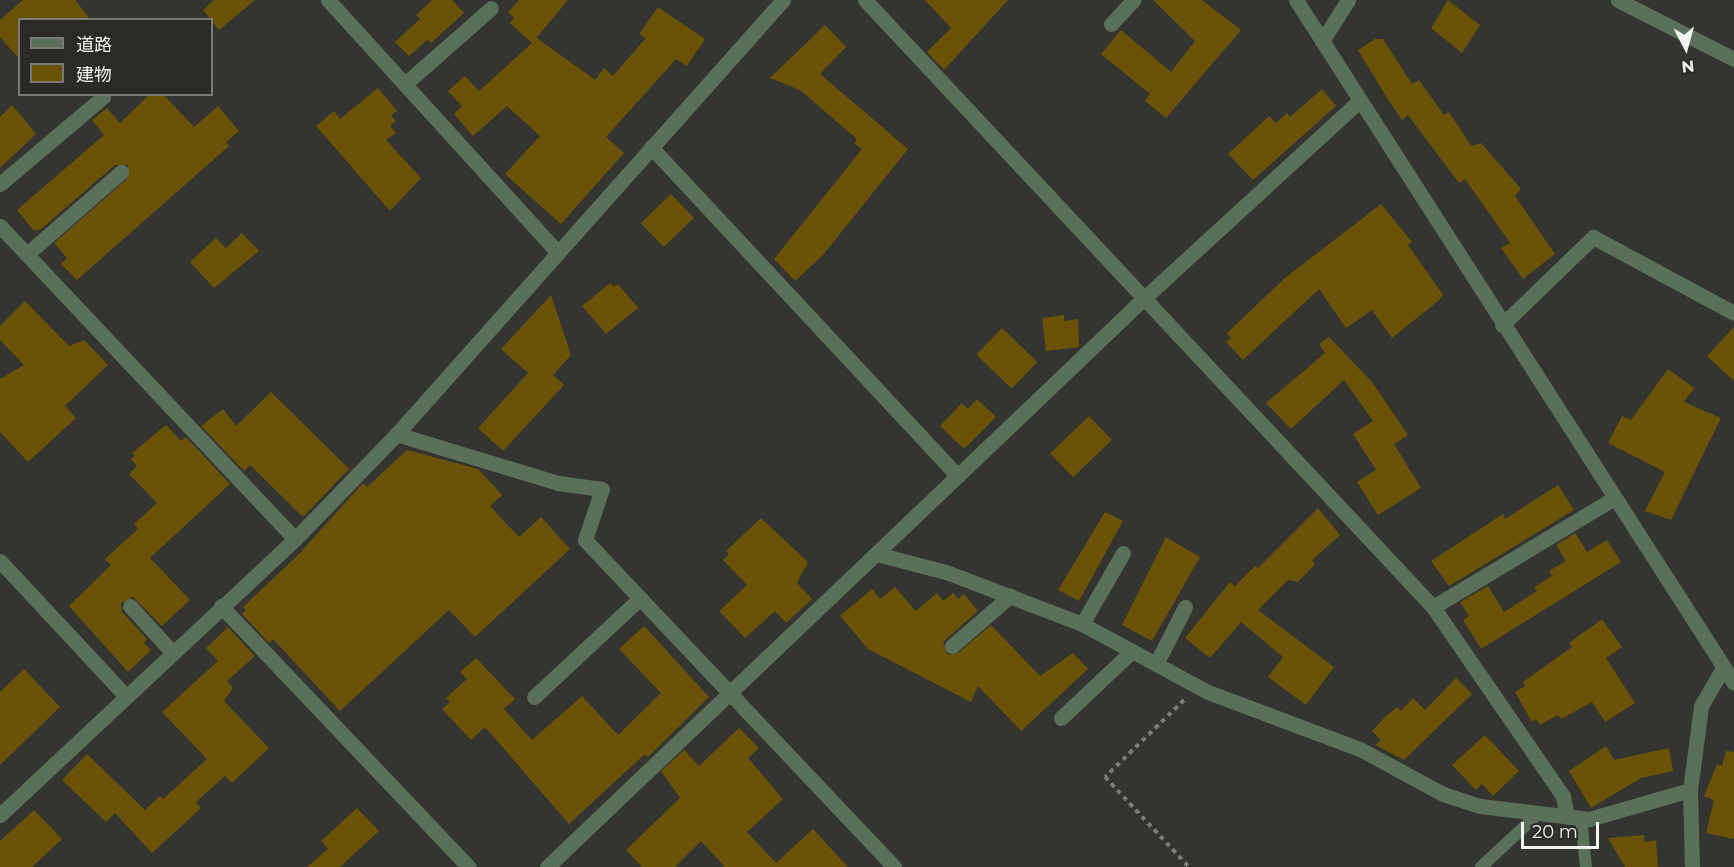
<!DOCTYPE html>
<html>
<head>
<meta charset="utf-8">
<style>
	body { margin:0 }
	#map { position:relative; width:1734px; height:867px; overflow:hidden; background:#343531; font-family:Montserrat,"Noto Sans JP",sans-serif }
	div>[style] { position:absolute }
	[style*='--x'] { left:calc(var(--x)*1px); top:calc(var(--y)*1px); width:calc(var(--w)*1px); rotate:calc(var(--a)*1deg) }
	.building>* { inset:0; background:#6a5306; transform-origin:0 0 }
	.path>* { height:4px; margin-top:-2px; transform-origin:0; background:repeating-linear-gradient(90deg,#7b7c79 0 4.5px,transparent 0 9px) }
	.lane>* { height:12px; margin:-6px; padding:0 6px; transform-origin:6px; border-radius:6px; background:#5b705b }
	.street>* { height:15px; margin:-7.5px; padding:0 7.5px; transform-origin:7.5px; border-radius:7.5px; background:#5b705b }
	span { translate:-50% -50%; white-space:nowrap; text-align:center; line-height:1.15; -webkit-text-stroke:4.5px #2a2b27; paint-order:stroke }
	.legend { position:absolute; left:18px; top:18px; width:195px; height:78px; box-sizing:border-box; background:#2a2b27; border:2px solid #7a7a77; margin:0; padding:8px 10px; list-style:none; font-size:18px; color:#f1f1ef }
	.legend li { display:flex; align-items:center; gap:12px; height:30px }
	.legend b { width:30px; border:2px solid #7a7a77 }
	.north { position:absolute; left:1656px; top:18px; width:60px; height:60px; -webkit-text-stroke:4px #2a2b27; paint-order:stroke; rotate:174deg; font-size:16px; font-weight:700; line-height:24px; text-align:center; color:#f1f1ef }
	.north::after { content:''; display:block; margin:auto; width:21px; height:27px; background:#f1f1ef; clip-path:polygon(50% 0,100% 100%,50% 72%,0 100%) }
	.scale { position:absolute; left:1521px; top:822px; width:78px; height:27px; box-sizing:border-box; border:3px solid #f1f1ef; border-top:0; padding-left:8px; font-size:18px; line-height:21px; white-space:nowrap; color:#f1f1ef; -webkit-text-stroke:4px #2a2b27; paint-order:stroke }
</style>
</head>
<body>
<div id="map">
	<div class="building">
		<i style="clip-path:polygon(23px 0,75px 0,91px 20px,20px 20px,20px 60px,0 37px,0 20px)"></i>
		<i style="clip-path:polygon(214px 0,255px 0,219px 30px,203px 10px)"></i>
		<i style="clip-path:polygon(432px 0,452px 0,464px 13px,431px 43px,428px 39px,409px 56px,395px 42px,420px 19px,416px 15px)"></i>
		<i style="clip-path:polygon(519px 0,568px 0,533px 42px,537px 38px,595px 80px,604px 68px,613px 76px,646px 38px,639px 34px,658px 7px,705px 39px,687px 66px,676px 59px,606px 137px,624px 153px,561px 224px,505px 174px,540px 136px,507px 106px,473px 136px,454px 114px,462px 106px,448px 91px,465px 76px,479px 91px,532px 43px,510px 23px,514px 18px,508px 12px)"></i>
		<i style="clip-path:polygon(925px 0,1008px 0,944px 70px,927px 52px,951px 28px)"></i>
		<i style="clip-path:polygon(1153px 0,1202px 0,1241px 30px,1166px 118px,1145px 101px,1150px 94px,1101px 54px,1121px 30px,1171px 72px,1195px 41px)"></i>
		<i style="clip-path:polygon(1448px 0,1480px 25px,1462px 53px,1431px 28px)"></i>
		<i style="clip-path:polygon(825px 25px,846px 47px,820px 74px,908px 149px,823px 255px,795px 281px,774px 259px,862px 149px,854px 143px,857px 139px,800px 90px,770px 78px)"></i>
		<i style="clip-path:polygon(1375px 39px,1383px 39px,1412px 84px,1419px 80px,1444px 115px,1449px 112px,1471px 146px,1481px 143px,1521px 189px,1515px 196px,1555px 254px,1523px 279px,1501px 248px,1510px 243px,1465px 179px,1459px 183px,1408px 115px,1402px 120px,1387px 98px,1358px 50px)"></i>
		<i style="clip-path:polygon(378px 88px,397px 111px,391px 115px,396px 121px,390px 126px,396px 133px,386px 140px,421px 178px,390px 211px,316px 126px,334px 111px,340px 119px)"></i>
		<i style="clip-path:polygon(1322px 89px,1336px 106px,1253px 180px,1228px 154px,1269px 116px,1276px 123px,1287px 113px,1290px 117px)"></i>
		<i style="clip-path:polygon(150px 94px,163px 94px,194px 127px,218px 106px,239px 131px,226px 142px,229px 146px,77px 280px,61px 264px,67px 258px,54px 243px,127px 179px,128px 165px,115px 165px,41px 229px,34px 231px,17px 210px,104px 135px,92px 120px,107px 108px,120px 123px)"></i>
		<i style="clip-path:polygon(12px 105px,36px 134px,0 168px,0 117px)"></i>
		<i style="left:671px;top:194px;width:33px;height:42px;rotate:46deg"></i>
		<i style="clip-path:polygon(1381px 204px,1412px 242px,1408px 245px,1443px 295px,1438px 301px,1392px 338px,1372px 310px,1346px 328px,1319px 289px,1243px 360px,1226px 342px,1231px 338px,1227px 333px,1285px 278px)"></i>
		<i style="clip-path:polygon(242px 233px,259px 251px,214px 288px,190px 262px,216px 238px,226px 248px)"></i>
		<i style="clip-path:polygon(610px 283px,614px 287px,618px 284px,638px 308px,606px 334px,582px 306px)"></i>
		<i style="clip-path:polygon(551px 295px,571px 355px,553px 375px,564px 385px,503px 451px,478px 428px,528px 373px,501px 349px)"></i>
		<i style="clip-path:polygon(25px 301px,69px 346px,84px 340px,108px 365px,65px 406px,76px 418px,28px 462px,0 432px,0 379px,24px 365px,0 340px,0 326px)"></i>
		<i style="clip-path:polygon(1064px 315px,1064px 321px,1078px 319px,1079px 347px,1046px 351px,1042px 318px)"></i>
		<i style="clip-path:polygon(1734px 327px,1734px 381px,1707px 356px)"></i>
		<i style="left:1002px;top:328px;width:49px;height:37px;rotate:44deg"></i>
		<i style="clip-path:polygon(1329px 337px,1372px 382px,1408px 435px,1394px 444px,1421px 488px,1378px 515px,1357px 482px,1376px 470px,1353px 434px,1373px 421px,1344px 380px,1291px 429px,1266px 403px,1325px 353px,1319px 344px)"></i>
		<i style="clip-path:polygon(1668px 369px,1694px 388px,1684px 402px,1721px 418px,1671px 520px,1645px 511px,1665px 472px,1608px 443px,1622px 416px,1631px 420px)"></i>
		<i style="clip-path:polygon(271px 392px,349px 469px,303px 517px,250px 465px,244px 471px,201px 426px,223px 409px,236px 426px)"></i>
		<i style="clip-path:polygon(977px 399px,996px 417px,964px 449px,940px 426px,962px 403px,968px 409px)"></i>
		<i style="left:1089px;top:416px;width:33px;height:54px;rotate:46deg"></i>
		<i style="clip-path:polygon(166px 425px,181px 441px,186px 437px,230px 484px,150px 558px,190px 600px,162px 626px,133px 597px,121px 603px,122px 612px,147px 639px,144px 643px,151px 650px,128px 672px,69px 606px,111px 565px,105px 559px,138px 529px,134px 524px,157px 503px,129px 474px,137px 466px,131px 459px,135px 455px,132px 453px)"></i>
		<i style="clip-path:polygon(407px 450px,478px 469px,502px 495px,490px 506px,519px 537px,541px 517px,570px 549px,475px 637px,449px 610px,340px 711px,273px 639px,269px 643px,242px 614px,246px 610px,243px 607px,298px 555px,363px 483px,367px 487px)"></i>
		<i style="clip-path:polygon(1558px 485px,1574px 510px,1449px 586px,1431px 561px,1503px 514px,1505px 519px)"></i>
		<i style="clip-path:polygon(1318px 508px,1340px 535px,1312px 560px,1315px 564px,1298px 582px,1288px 580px,1258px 610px,1334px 667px,1306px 705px,1268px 677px,1283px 657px,1241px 622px,1210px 658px,1185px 638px,1230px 582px,1235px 586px,1255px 566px,1258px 568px)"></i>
		<i style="clip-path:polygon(1105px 512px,1123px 521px,1079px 601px,1058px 590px)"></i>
		<i style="clip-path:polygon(761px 518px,808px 562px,797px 583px,812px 599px,786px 623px,775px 611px,745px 638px,719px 611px,747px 585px,723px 560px,729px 554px,726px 551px)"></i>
		<i style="clip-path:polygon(1575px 533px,1587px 552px,1607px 540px,1621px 562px,1481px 649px,1463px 620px,1469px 616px,1460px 602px,1488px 586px,1504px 612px,1537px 591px,1534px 587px,1552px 576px,1549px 571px,1566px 561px,1556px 545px)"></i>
		<i style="clip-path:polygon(1166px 537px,1200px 557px,1152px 641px,1122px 625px)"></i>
		<i style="clip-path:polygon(895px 587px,916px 611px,937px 593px,943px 601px,953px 593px,958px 599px,964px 594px,978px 611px,943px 642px,948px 655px,958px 653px,991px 625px,1040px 676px,1073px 653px,1088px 669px,1021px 731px,978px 686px,971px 702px,938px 685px,868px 649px,840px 616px,872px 589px,880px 599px)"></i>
		<i style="clip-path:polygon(1602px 619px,1622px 647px,1606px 658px,1635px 703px,1605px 722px,1592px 702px,1561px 719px,1558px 715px,1540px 725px,1536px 719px,1532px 722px,1515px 692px,1525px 686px,1523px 682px,1572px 647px,1569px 643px)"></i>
		<i style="clip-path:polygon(644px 626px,709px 697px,648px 757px,645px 754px,569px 824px,485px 727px,471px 740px,442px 709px,450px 702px,446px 698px,467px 679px,460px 672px,476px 658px,515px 699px,504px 709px,532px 740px,582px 696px,618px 735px,661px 693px,619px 649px)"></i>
		<i style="clip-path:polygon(228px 627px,255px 656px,227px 681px,233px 688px,224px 701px,269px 748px,232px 783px,225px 776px,196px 802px,201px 808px,152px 853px,115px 813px,106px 822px,62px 780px,87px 754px,145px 810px,160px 796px,163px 799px,207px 759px,162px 712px,218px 661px,206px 648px)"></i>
		<i style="clip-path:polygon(24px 669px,60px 707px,0 765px,0 692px)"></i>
		<i style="clip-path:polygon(1456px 678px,1472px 694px,1404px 760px,1375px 745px,1381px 740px,1372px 731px,1385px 717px,1397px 707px,1401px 711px,1413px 698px,1425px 710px)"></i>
		<i style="clip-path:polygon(739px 728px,759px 748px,748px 758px,783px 799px,747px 832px,776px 863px,813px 829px,848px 867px,725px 867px,701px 841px,675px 867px,642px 867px,626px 850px,680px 798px,661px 771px,684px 750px,699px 766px)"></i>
		<i style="clip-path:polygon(1485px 735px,1519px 771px,1493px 796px,1482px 784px,1476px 790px,1452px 765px)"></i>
		<i style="clip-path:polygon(1606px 746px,1614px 760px,1669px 748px,1673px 771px,1641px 778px,1591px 808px,1569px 771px)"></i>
		<i style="clip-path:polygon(1726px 751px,1734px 752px,1734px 839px,1706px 833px,1714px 800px,1704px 796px,1717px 764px,1722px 766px)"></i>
		<i style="clip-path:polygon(357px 808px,379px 831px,340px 867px,307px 867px,328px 849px,321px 841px)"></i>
		<i style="clip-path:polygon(34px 810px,62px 839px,32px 867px,0 867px,0 841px)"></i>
		<i style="clip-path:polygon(1644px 835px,1645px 842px,1656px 840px,1658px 867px,1625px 867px,1608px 838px)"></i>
	</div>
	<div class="path">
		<i style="--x:1184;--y:700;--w:110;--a:135.7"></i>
		<i style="--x:1105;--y:777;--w:123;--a:47"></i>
	</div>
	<div class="lane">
		<i style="--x:1581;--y:818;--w:49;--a:84.2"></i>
		<i style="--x:1481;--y:867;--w:78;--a:-42.9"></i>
	</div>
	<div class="street">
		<i style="--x:328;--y:0;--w:341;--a:47.7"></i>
		<i style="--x:865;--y:0;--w:831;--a:46.9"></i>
		<i style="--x:1433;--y:607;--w:229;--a:55.5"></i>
		<i style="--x:1563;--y:796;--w:21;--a:79"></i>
		<i style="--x:1296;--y:0;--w:811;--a:57.33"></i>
		<i style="--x:1618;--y:0;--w:130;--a:27"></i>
		<i style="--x:1111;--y:24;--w:33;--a:-47"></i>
		<i style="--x:1322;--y:41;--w:49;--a:-57.6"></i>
		<i style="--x:406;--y:83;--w:113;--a:-41.4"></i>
		<i style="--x:651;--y:147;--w:450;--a:47"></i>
		<i style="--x:0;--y:184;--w:135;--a:-40.2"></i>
		<i style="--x:0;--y:226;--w:430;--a:46.7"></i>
		<i style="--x:27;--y:254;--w:125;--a:-41.1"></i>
		<i style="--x:1502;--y:325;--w:127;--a:-44"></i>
		<i style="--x:1593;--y:237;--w:160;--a:28.3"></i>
		<i style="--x:396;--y:434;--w:169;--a:16.8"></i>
		<i style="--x:558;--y:483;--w:44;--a:7.8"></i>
		<i style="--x:602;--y:489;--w:54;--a:108.4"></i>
		<i style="--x:585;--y:540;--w:450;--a:46.6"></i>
		<i style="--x:877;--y:554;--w:71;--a:14.6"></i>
		<i style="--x:946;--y:572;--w:146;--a:20.9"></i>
		<i style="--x:1082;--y:624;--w:143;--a:28.4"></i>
		<i style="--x:1208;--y:692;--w:162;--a:20.6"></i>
		<i style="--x:1360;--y:749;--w:94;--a:28.5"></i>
		<i style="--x:1443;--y:794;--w:39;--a:18"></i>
		<i style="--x:1480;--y:806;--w:110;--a:6.8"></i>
		<i style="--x:1589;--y:819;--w:105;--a:-16"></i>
		<i style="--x:0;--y:561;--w:185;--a:47"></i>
		<i style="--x:130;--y:606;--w:62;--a:47.6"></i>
		<i style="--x:221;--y:606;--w:360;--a:46.5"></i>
		<i style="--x:1433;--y:607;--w:210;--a:-31"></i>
		<i style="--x:1082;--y:624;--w:82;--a:-60"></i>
		<i style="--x:952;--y:646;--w:77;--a:-40.8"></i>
		<i style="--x:1156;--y:664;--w:64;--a:-63"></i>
		<i style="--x:534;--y:697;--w:145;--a:-43"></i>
		<i style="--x:1061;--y:718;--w:98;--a:-43.3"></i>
		<i style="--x:0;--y:815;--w:404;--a:-43.1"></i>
		<i style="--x:295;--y:539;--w:142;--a:-45.9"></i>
		<i style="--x:394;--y:437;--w:585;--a:-48.33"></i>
		<i style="--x:547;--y:867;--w:822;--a:-43.62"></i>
		<i style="--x:1142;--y:300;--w:296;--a:-42.5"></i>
		<i style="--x:1692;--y:867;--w:77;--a:-91.5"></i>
		<i style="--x:1690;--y:790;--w:85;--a:-82.5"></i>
		<i style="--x:1701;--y:706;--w:44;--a:-59.9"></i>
	</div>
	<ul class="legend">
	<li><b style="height:8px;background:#5b705b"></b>道路</li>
	<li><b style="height:16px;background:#6a5306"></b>建物</li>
	</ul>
	<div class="north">N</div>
	<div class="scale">20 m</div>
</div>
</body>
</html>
